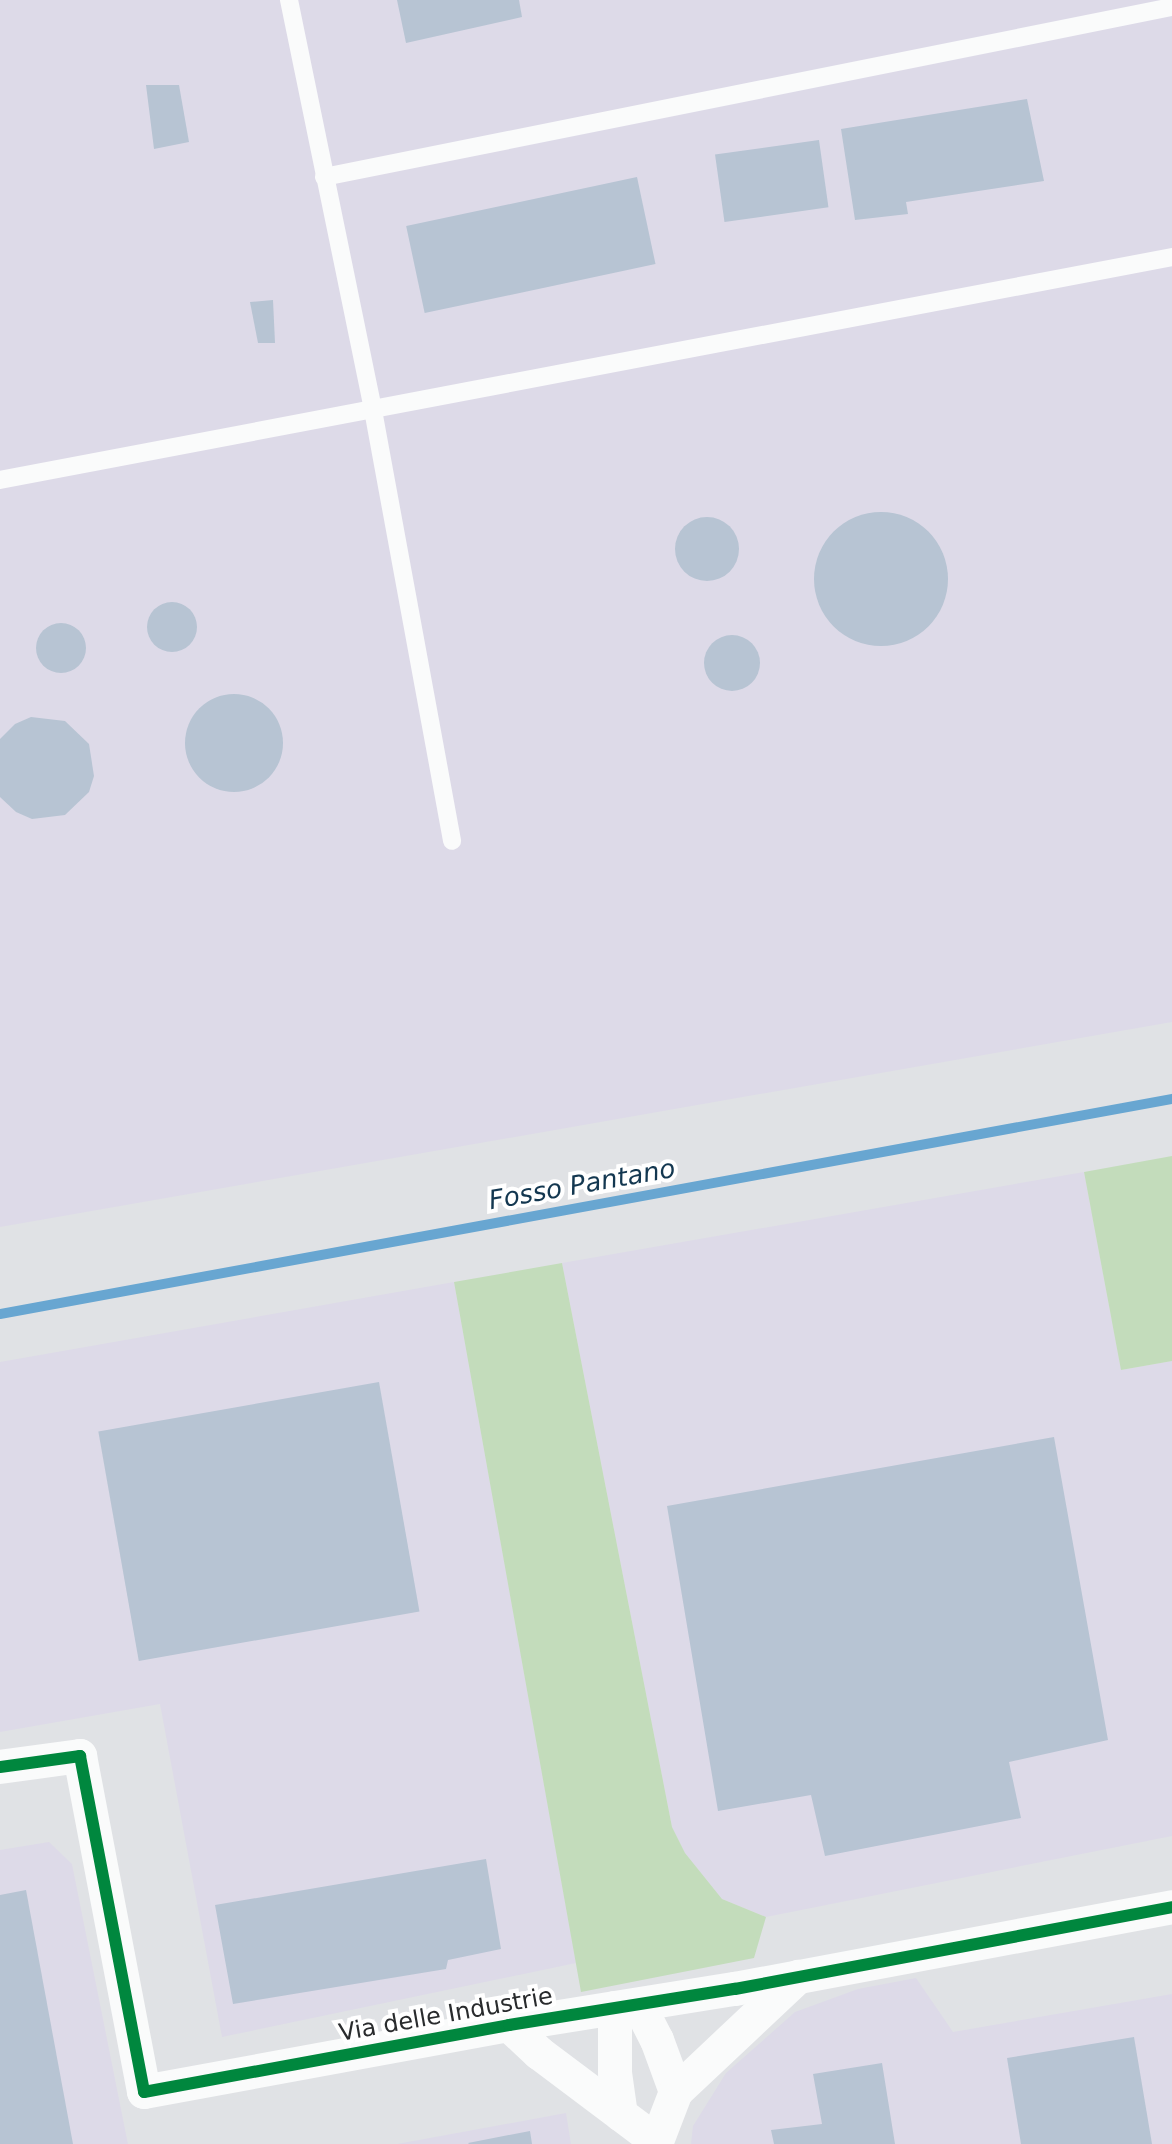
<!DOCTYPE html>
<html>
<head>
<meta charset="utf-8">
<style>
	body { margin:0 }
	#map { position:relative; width:1172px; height:2144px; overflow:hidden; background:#e0e2e5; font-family:"DejaVu Sans",sans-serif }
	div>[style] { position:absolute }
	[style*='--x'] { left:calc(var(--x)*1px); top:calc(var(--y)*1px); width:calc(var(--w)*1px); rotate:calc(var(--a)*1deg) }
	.industrial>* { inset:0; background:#dddae8 }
	.green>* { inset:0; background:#c3dcbb }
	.stream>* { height:10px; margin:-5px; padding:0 5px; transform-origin:5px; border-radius:5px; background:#68a6d1 }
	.building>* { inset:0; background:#b7c4d3; transform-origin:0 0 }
	.round { border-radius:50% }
	.lane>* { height:18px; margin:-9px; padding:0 9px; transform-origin:9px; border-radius:9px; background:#fafbfb }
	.street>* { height:34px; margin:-17px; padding:0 17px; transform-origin:17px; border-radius:17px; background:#fafbfb }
	.cycleway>* { height:12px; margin:-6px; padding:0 6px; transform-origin:6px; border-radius:6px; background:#00873e }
	span { translate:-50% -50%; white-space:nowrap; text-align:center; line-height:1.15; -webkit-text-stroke:8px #fff; paint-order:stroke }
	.street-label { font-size:24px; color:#292b2d }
	.water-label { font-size:26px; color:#133750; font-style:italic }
</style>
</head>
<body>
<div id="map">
	<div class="industrial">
		<i style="clip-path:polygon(0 0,1172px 0,1172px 1022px,0 1227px)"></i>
		<i style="clip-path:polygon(1084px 1172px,1121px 1370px,1172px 1361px,1172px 1836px,766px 1917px,722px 1899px,685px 1853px,672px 1827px,562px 1263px)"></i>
		<i style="clip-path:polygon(454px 1282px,576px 1963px,222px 2037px,160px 1704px,0 1732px,0 1362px)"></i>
		<i style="clip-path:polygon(49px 1842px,72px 1864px,128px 2144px,0 2144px,0 1850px)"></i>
		<i style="clip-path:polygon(916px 1978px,953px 2032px,1172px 1994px,1172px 2144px,691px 2144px,693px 2126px,726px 2073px,795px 2012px,858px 1989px)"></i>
		<i style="clip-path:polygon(566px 2113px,571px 2144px,397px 2144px)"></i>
	</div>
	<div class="green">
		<i style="clip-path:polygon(1172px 1156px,1172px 1361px,1121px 1370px,1084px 1172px)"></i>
		<i style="clip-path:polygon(562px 1263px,672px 1827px,685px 1853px,722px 1899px,766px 1917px,754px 1958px,581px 1992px,454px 1282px)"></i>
	</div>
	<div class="stream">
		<i style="--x:0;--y:1314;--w:1192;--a:-10.4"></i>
	</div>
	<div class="building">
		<i style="clip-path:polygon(397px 0,519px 0,522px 17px,406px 43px)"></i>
		<i style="clip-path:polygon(146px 85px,179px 85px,189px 142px,154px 149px)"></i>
		<i style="clip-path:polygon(1027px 99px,1044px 181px,906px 202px,908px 214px,855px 220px,841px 129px)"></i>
		<i style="left:819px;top:140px;width:68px;height:105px;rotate:82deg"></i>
		<i style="left:637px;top:177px;width:89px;height:236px;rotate:78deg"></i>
		<i style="clip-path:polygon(273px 300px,275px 343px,258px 343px,250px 302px)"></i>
		<i class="round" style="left:814px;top:512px;width:134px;height:134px"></i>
		<i class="round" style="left:675px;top:517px;width:64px;height:64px"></i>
		<i class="round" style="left:147px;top:602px;width:50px;height:50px"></i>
		<i class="round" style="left:36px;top:623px;width:50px;height:50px"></i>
		<i class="round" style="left:704px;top:635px;width:56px;height:56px"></i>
		<i class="round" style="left:185px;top:694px;width:98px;height:98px"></i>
		<i style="clip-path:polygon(31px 717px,65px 721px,89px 744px,94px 776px,89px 792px,65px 815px,32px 819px,16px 812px,0 797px,0 739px,15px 724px)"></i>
		<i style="left:379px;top:1382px;width:233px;height:285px;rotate:80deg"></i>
		<i style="clip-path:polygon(1054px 1437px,1108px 1740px,1009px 1762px,1021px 1818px,825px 1856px,811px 1795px,718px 1811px,667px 1506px)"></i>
		<i style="clip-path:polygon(486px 1859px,501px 1949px,448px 1960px,446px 1969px,233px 2004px,215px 1905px)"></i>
		<i style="clip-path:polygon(26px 1890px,73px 2144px,0 2144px,0 1895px)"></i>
		<i style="clip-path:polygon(1134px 2037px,1152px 2144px,1021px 2144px,1007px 2058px)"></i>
		<i style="clip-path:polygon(882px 2063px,895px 2144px,774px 2144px,771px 2130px,822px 2124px,813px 2074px)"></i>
		<i style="clip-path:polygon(530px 2131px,532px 2144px,469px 2144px,468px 2143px)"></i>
	</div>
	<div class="lane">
		<i style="--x:289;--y:0;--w:419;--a:78.4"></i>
		<i style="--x:373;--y:410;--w:438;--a:79.6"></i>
		<i style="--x:324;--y:177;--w:865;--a:-11.34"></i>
		<i style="--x:0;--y:480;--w:1193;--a:-10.77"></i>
	</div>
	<div class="street">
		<i style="--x:0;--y:1767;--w:81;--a:-7.8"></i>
		<i style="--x:80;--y:1756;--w:342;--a:79.2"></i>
		<i style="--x:144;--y:2092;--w:371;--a:-10.4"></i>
		<i style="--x:509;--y:2025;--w:229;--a:-9.1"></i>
		<i style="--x:735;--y:1989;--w:445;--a:-10.6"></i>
		<i style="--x:639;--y:2005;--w:39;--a:63"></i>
		<i style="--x:657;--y:2040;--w:55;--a:69.9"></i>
		<i style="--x:615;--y:2008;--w:65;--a:90"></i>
		<i style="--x:615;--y:2073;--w:42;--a:81.9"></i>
		<i style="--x:509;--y:2025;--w:41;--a:43"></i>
		<i style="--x:539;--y:2053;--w:146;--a:36.9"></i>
		<i style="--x:656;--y:2144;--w:56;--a:-69"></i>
		<i style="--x:676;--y:2092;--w:168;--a:-43.3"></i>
	</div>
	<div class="cycleway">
		<i style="--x:0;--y:1767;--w:81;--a:-7.8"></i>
		<i style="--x:80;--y:1756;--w:342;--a:79.2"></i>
		<i style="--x:144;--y:2092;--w:371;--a:-10.4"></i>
		<i style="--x:509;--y:2025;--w:229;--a:-9.1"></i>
		<i style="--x:735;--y:1989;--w:445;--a:-10.6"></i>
	</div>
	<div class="street-label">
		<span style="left:446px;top:2015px;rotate:-10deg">Via delle Industrie</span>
	</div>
	<div class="water-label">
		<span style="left:582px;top:1185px;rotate:-10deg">Fosso Pantano</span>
	</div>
</div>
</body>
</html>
